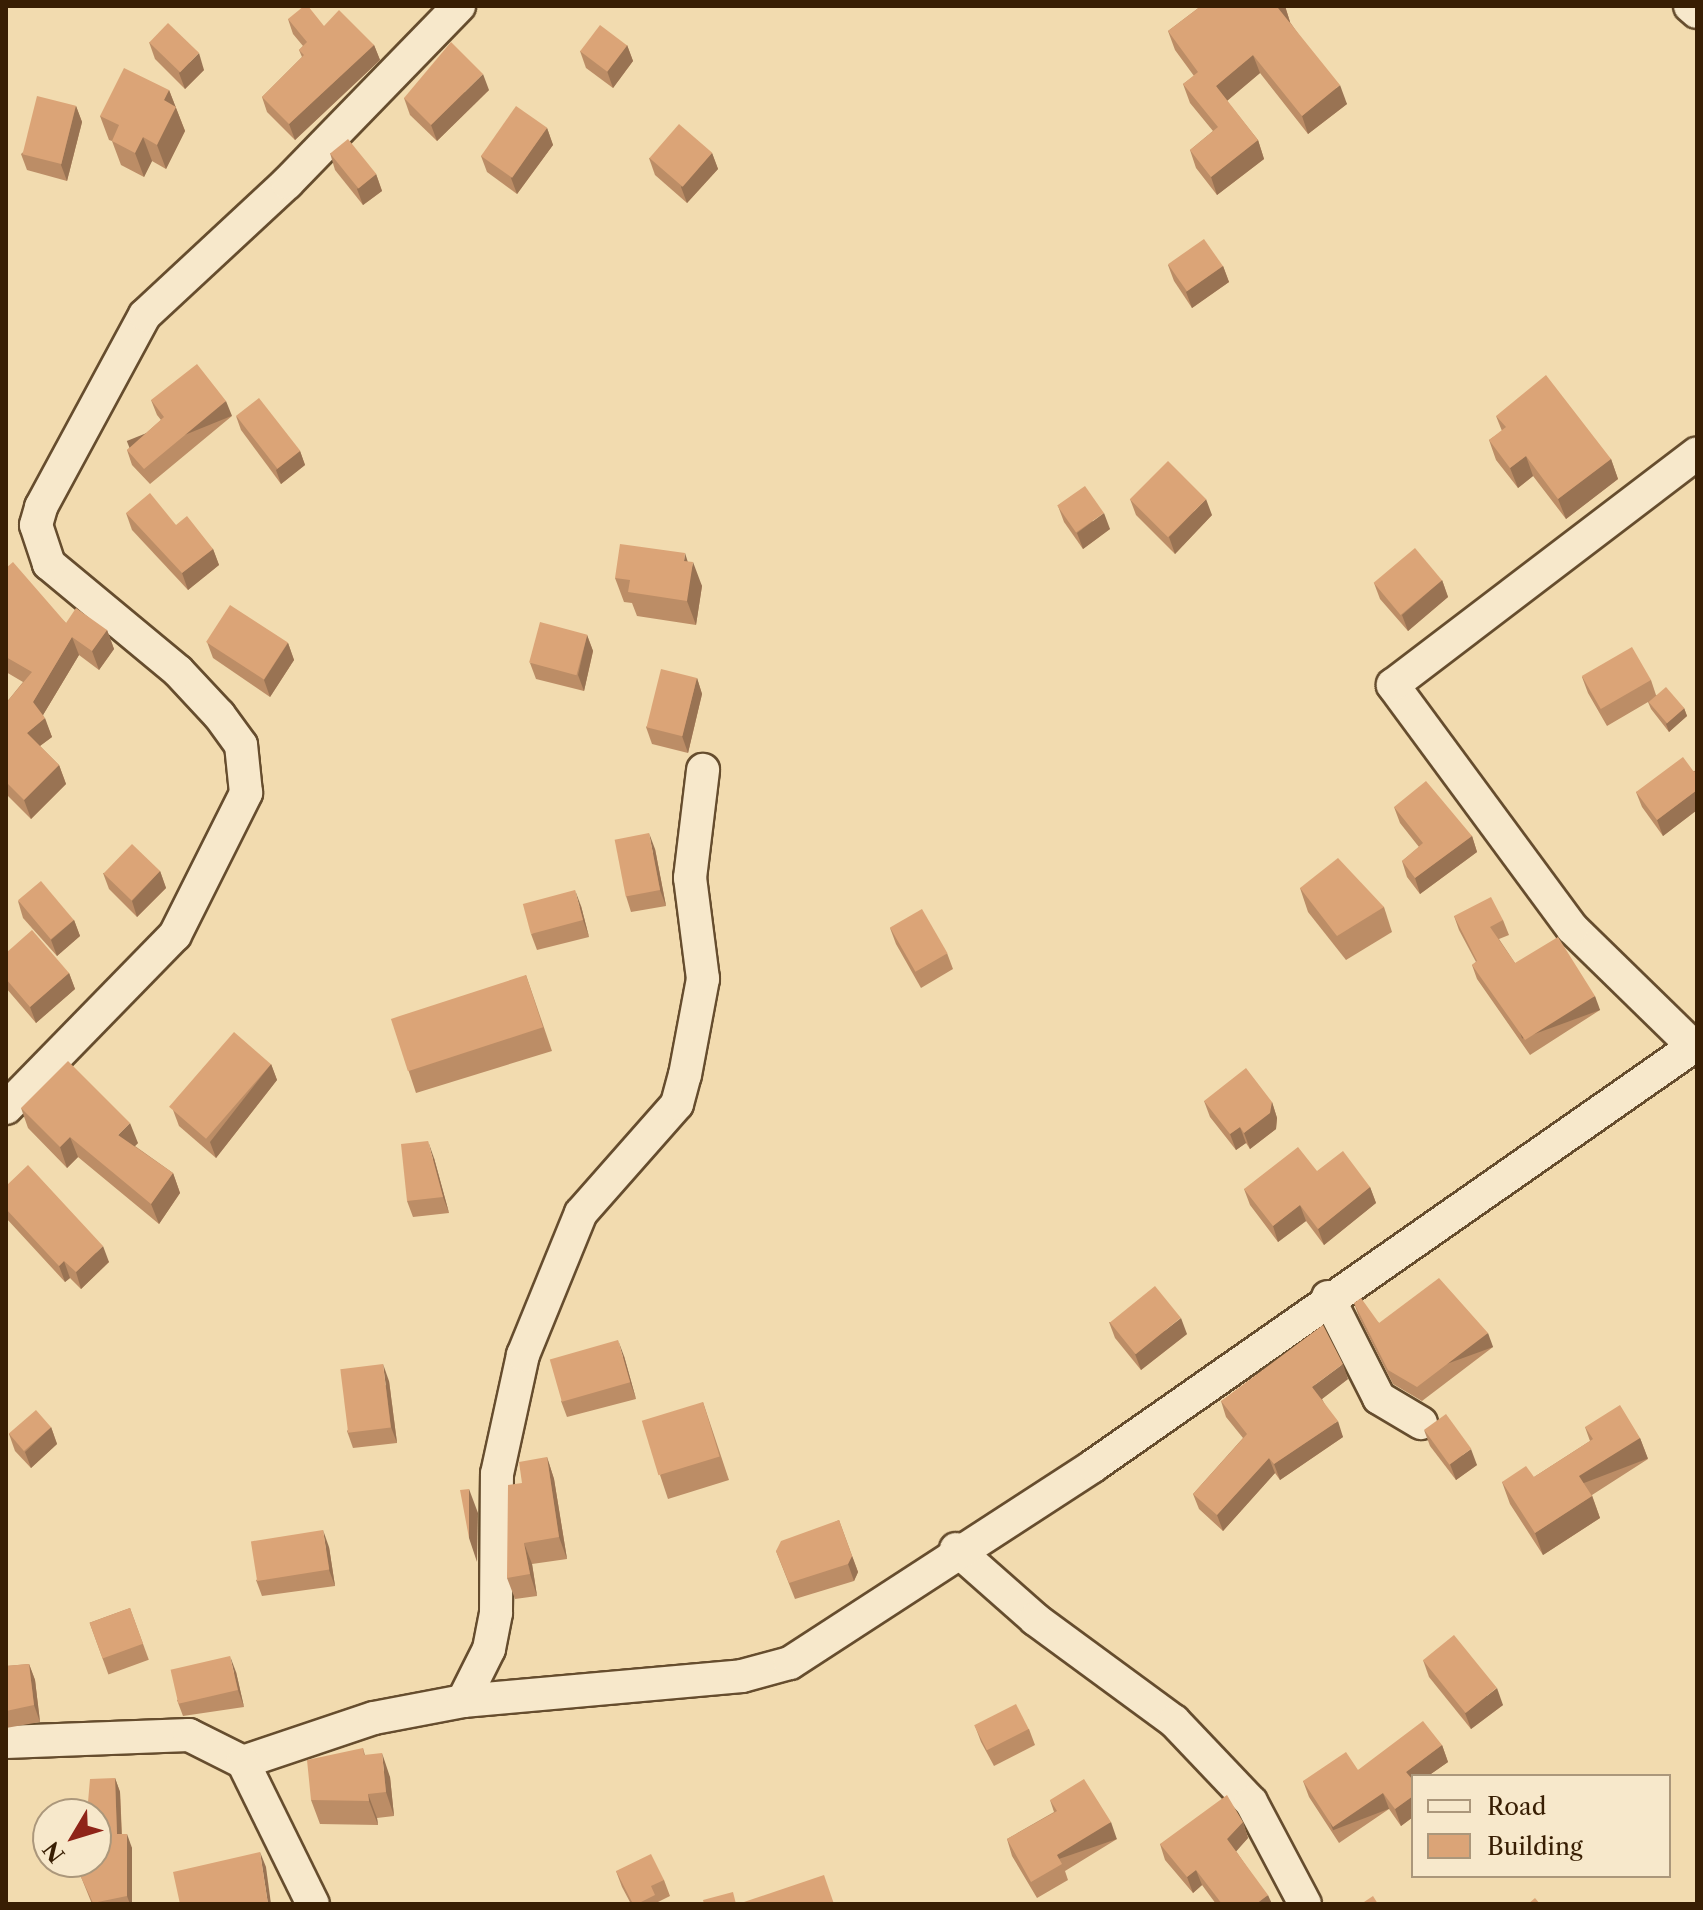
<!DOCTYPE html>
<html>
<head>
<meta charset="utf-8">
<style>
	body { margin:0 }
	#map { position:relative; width:1703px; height:1910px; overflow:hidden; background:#f2dbaf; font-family:"Libre Caslon Text",serif }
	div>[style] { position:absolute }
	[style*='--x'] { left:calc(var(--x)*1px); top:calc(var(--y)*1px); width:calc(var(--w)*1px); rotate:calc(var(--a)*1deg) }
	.roads { filter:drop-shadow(2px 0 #664d2e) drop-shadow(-2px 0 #664d2e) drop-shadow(0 2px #664d2e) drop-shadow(0 -2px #664d2e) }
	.street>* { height:32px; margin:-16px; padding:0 16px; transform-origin:16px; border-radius:16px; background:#f7e8cb }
	.wall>* { inset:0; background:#bc8d66; transform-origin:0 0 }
	.shaded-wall>* { inset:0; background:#997353; transform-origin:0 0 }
	.building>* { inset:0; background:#dba477; transform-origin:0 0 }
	span { translate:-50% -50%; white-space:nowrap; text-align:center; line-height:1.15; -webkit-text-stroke:8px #f7e8cb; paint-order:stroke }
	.frame { position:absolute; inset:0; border:8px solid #381e03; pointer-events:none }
	.legend { position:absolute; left:1411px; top:1774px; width:260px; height:104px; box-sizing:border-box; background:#f7e8cb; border:2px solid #ab977b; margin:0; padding:10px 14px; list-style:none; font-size:24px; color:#381e03 }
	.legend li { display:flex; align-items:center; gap:16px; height:40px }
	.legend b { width:40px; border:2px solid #ab977b }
	.north { position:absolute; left:32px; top:1798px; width:80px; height:80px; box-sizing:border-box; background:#f7e8cb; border:2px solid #ab977b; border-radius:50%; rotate:232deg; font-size:22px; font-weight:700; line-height:32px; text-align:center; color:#381e03 }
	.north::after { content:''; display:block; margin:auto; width:28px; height:36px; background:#8f2418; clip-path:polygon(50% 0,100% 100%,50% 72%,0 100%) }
</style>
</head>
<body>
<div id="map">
	<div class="roads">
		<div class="street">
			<i style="--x:1690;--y:6;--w:9;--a:41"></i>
			<i style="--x:1694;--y:1047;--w:170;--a:-135.7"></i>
			<i style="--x:1572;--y:928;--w:302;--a:-126.4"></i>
			<i style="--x:1393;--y:685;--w:382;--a:-37.3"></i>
			<i style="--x:6;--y:1108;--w:242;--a:-45.7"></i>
			<i style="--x:175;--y:935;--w:159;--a:-63.4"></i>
			<i style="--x:246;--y:793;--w:48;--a:-95.9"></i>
			<i style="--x:241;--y:745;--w:37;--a:-126"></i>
			<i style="--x:219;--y:715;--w:60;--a:-133"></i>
			<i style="--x:178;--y:671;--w:168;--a:-140.3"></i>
			<i style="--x:49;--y:564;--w:41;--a:-108.4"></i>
			<i style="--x:36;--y:525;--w:19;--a:-74"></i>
			<i style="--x:41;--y:507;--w:218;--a:-61.6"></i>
			<i style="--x:145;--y:315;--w:194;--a:-42.9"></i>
			<i style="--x:287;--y:183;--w:247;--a:-45.8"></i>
			<i style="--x:1328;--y:1297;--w:113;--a:63.2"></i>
			<i style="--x:1379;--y:1398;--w:49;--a:30.8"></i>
			<i style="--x:956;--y:1549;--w:106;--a:41.5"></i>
			<i style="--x:1035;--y:1619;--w:172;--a:36.3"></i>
			<i style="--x:1174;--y:1721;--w:112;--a:46.5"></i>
			<i style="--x:1251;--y:1802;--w:115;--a:62.1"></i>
			<i style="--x:463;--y:1701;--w:58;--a:-63.4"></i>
			<i style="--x:489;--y:1649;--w:37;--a:-79"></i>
			<i style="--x:496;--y:1613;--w:139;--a:-89.6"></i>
			<i style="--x:497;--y:1474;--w:122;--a:-77.7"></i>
			<i style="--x:523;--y:1355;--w:153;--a:-67.8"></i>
			<i style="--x:581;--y:1213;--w:145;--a:-48.6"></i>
			<i style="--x:677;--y:1104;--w:30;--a:-75"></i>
			<i style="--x:685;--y:1075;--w:98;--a:-79.4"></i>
			<i style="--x:703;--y:979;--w:102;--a:-97.3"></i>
			<i style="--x:690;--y:878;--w:109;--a:-83.1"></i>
			<i style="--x:6;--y:1742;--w:183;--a:-2.2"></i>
			<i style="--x:189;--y:1735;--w:60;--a:26.6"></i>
			<i style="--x:243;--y:1762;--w:138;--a:-18.6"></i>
			<i style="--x:374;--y:1718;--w:91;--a:-10.8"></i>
			<i style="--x:463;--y:1701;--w:280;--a:-5.1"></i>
			<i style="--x:742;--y:1676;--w:50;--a:-15.2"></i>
			<i style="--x:790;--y:1663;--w:361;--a:-33"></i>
			<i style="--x:1093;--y:1466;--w:737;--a:-34.94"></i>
			<i style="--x:243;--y:1762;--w:158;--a:63.8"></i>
		</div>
	</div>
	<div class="wall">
		<i style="clip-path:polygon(1201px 6px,1285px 6px,1290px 22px,1347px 104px,1308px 134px,1260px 73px,1227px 101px,1258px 140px,1264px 159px,1217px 195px,1196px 168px,1190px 150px,1213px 131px,1190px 103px,1183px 84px,1194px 76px,1175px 50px,1168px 31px)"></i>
		<i style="clip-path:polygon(288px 19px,324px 26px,374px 45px,380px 60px,295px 140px,267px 112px,262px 97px,302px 57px,299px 50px,303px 46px,293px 34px)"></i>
		<i style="clip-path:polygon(149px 42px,204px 70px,185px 89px,155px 59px)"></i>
		<i style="clip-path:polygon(627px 45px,633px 61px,613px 88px,586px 68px,580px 51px)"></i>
		<i style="clip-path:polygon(169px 90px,185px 131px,166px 169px,152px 161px,144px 177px,121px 165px,112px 141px,109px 140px,100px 116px)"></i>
		<i style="clip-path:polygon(489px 90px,437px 141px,410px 115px,404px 98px)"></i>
		<i style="clip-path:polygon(76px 106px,82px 122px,67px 181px,27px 170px,21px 154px)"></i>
		<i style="clip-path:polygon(547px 128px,553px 145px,517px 194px,487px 172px,481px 156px)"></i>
		<i style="clip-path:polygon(330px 153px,376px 174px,382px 191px,363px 205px,335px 170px)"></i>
		<i style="clip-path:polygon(712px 153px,718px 169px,687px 203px,655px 175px,649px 158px)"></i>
		<i style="clip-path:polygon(1168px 265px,1223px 266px,1229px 282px,1192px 308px,1174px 281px)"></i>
		<i style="clip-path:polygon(151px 400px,232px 416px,150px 484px,132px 465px,127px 450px,161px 420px,157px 415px)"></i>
		<i style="clip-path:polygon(236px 416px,300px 451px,305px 465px,281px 484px,241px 430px)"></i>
		<i style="clip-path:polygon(1496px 416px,1611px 459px,1618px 479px,1566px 519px,1533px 476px,1518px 488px,1496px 460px,1489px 440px,1502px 431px)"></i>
		<i style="clip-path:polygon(1130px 499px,1212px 515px,1175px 554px,1136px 515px)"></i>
		<i style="clip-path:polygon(1058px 506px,1110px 529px,1083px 549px,1064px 522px)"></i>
		<i style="clip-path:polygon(126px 513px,176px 525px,213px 549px,219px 565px,188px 590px,132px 530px)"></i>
		<i style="clip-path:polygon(688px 562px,702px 586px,696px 625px,637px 616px,632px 603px,624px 602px,615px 578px)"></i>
		<i style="clip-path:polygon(6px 568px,66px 623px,107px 630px,114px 649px,99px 670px,79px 655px,43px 715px,52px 737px,40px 746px,59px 765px,66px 784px,31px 819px,6px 794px,6px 703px,23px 682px,6px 672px)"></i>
		<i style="clip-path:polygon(1442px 580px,1448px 597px,1408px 631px,1380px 599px,1374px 583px)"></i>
		<i style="clip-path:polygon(587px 635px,593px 651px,584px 691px,536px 679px,530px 663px)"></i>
		<i style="clip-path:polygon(207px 642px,288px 643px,294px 660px,270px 697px,213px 658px)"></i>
		<i style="clip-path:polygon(1582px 677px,1651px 680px,1656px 695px,1684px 708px,1687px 716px,1669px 732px,1651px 709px,1648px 702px,1607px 726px,1588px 693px)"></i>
		<i style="clip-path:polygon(697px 678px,702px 694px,688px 753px,652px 744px,646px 727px)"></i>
		<i style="clip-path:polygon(1697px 770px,1697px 810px,1663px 836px,1642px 807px,1636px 792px)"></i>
		<i style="clip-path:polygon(1394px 807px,1472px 836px,1477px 852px,1420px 894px,1407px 877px,1402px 861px,1419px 847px,1400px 823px)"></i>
		<i style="clip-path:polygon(655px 849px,666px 906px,631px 912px,626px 896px)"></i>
		<i style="clip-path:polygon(160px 871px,166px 888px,137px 917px,109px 889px,103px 873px)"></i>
		<i style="clip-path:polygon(1300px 888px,1384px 907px,1392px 932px,1346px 960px,1308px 912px)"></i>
		<i style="clip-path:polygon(18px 901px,74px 920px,80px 936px,57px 956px,23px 918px)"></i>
		<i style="clip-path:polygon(581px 906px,589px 937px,537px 950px,531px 934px)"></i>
		<i style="clip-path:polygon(1454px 916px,1503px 920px,1509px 935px,1499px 939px,1515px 963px,1600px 1010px,1530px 1055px,1477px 979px,1472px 965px,1476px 962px,1459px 930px)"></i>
		<i style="clip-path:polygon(890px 928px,947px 953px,953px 969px,921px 988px,896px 944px)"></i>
		<i style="clip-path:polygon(6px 953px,69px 973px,75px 989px,36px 1023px,6px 988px)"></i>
		<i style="clip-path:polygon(526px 975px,552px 1051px,416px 1093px,408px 1069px)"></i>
		<i style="clip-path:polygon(271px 1064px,277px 1080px,216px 1158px,179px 1126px,173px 1110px)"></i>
		<i style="clip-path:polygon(1204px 1101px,1272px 1102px,1277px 1118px,1276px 1129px,1250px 1149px,1246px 1143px,1236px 1150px,1210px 1117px)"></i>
		<i style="clip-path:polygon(21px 1108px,138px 1143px,135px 1146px,173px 1173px,180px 1193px,159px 1224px,78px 1157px,67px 1168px,28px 1128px)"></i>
		<i style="clip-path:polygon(434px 1158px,449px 1213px,413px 1217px,407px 1201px)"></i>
		<i style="clip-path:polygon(1317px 1171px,1370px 1187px,1376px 1203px,1324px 1245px,1306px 1221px,1278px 1242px,1250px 1205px,1244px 1189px)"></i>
		<i style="clip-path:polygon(6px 1186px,109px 1262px,81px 1289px,70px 1278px,65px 1282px,6px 1218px)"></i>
		<i style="clip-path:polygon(1354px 1303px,1379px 1323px,1493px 1347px,1422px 1401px,1393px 1384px,1359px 1317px)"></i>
		<i style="clip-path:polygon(1109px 1322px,1187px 1334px,1141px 1370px,1115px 1338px)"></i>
		<i style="clip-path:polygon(624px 1356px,636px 1399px,567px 1417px,561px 1401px)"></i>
		<i style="clip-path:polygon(1348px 1379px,1322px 1399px,1343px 1437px,1280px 1480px,1275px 1473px,1223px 1531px,1199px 1509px,1193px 1494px,1243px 1438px,1226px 1417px,1221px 1401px)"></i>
		<i style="clip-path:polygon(389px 1381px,397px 1443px,353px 1448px,347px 1431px)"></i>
		<i style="clip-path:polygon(703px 1402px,729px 1480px,668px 1499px,660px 1475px)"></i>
		<i style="clip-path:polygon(51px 1427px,57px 1444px,31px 1468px,15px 1451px,9px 1434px)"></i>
		<i style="clip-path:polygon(1585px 1427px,1640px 1438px,1648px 1459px,1592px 1495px,1600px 1518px,1543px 1555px,1510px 1504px,1502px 1482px,1534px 1477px,1590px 1441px)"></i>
		<i style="clip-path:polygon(1424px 1430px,1477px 1465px,1456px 1480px,1430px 1446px)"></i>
		<i style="clip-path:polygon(547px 1457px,554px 1479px,567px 1559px,532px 1564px,537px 1596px,515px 1599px,507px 1578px,522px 1483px)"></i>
		<i style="clip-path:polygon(839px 1520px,858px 1572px,854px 1581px,795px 1599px,776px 1551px)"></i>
		<i style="clip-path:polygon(329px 1547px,335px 1586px,262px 1596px,256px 1580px)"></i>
		<i style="left:130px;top:1608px;width:55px;height:43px;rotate:70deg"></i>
		<i style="clip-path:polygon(1423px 1660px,1503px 1705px,1471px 1729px,1429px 1677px)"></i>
		<i style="clip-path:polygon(29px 1664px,35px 1680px,40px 1722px,6px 1728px,6px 1666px)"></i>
		<i style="clip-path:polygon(236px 1672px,244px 1707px,183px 1716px,177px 1700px)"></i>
		<i style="clip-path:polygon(975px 1726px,1029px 1729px,1035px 1745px,994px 1766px,981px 1742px)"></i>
		<i style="clip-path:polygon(1442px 1745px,1448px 1762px,1428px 1776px,1413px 1776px,1413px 1817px,1401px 1826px,1389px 1809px,1339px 1843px,1309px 1797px,1303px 1781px,1358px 1770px)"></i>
		<i style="clip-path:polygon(363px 1748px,365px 1755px,390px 1777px,394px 1816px,377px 1818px,378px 1825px,320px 1824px,311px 1800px)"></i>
		<i style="clip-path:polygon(115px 1778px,120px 1792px,122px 1834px,132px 1848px,132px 1904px,92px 1904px,81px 1877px)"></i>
		<i style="clip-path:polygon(1050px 1800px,1117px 1839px,1065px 1871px,1068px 1880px,1037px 1898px,1012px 1856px,1007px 1839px,1054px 1812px)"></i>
		<i style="clip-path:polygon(1243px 1822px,1248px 1838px,1236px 1851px,1272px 1904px,1216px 1904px,1202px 1885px,1193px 1893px,1165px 1860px,1160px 1844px)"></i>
		<i style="clip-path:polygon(616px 1871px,664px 1880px,670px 1896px,658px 1902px,659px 1904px,631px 1904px,622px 1887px)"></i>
	</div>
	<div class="shaded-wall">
		<i style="clip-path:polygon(1281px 6px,1285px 6px,1290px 22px,1285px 27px,1278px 8px)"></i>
		<i style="clip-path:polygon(374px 45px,380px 60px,295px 140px,289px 124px)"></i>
		<i style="clip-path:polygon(627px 45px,633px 61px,613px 88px,607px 71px)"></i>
		<i style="clip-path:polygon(199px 53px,204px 70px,185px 89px,179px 73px)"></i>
		<i style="clip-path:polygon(1253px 55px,1260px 73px,1222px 105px,1216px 86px)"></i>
		<i style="clip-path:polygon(483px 74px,489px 90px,437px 141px,431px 125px)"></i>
		<i style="clip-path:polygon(1340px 85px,1347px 104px,1308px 134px,1302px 116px)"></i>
		<i style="clip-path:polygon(169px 90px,185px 131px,166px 169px,157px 145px,164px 100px)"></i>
		<i style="clip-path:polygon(76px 106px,82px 122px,67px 181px,61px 165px)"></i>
		<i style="clip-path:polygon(547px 128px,553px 145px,517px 194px,511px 178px)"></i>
		<i style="clip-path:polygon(143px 137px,152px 161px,144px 177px,135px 153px)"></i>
		<i style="clip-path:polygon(1258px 140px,1264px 159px,1217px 195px,1211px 177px)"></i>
		<i style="clip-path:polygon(712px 153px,718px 169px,687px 203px,681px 187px)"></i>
		<i style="clip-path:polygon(376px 174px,382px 191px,363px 205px,357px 189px)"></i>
		<i style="clip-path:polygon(1223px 266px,1229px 282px,1192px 308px,1186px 292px)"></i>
		<i style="left:226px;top:401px;width:16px;height:107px;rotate:68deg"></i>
		<i style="clip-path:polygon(300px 451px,305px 465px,281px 484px,276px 470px)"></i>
		<i style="clip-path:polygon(1526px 456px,1533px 476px,1518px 488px,1510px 468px)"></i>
		<i style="clip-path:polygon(1611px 459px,1618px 479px,1566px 519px,1558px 499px)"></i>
		<i style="clip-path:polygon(1206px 499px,1212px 515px,1175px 554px,1169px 537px)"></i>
		<i style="clip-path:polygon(1104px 513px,1110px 529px,1083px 549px,1077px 533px)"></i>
		<i style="clip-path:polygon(213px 549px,219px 565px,188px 590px,182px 573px)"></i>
		<i style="clip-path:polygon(685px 553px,691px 572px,693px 562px,702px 586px,696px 625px,687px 601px,684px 561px)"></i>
		<i style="clip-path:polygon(1442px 580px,1448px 597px,1408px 631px,1402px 615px)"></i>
		<i style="clip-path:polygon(107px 630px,114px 649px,99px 670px,92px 651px)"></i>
		<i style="clip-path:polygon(587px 635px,593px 651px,584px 691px,578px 675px)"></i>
		<i style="clip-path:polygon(72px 637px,79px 655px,40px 720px,33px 702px)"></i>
		<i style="clip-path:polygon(288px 643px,294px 660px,270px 697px,264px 680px)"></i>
		<i style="clip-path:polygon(697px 678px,702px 694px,688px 753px,682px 736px)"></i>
		<i style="clip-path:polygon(1684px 708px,1687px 716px,1669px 732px,1666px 724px)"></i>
		<i style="clip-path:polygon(45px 718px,52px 737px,33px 751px,27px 733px)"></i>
		<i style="clip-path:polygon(59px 765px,66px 784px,31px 819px,24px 800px)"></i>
		<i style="clip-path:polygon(1697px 790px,1697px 810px,1663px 836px,1657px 820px)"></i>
		<i style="clip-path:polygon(649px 833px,655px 849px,666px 906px,660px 890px)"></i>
		<i style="clip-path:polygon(1472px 836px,1477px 852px,1420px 894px,1415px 878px)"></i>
		<i style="clip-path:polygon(160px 871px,166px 888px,137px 917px,132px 901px)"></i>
		<i style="clip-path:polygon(575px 890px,581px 906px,589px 937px,583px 920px)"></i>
		<i style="clip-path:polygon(74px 920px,80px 936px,57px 956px,51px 940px)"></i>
		<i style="clip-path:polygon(69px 973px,75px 989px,36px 1023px,30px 1007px)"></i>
		<i style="left:1595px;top:996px;width:15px;height:83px;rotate:70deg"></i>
		<i style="clip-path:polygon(271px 1064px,277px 1080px,216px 1158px,210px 1142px)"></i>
		<i style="clip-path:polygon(1272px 1102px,1277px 1118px,1276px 1129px,1250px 1149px,1244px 1133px)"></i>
		<i style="clip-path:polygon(130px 1123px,138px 1143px,126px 1155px,118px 1135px)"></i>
		<i style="clip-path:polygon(1240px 1127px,1246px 1143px,1236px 1150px,1230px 1134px)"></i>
		<i style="clip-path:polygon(70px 1137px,78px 1157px,67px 1168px,60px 1147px)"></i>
		<i style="clip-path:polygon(428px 1141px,434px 1158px,449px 1213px,443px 1197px)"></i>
		<i style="clip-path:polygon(173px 1173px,180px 1193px,159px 1224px,151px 1204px)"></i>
		<i style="clip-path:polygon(1370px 1187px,1376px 1203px,1324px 1245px,1318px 1229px)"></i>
		<i style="clip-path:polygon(1300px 1205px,1306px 1221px,1278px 1242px,1273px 1226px)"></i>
		<i style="clip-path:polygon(103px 1246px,109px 1262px,81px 1289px,76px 1272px)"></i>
		<i style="clip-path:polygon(64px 1261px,70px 1278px,65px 1282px,59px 1266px)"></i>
		<i style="clip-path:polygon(1181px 1318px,1187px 1334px,1141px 1370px,1135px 1354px)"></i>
		<i style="left:1488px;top:1333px;width:15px;height:89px;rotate:70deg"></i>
		<i style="clip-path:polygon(618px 1340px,624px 1356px,636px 1399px,630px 1382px)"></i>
		<i style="clip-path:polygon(383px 1364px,389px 1381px,397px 1443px,391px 1427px)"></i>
		<i style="clip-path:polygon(1343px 1364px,1348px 1379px,1318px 1402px,1312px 1387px)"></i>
		<i style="clip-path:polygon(1338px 1421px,1343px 1437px,1280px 1480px,1274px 1464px)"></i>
		<i style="clip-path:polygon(51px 1427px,57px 1444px,31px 1468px,25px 1452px)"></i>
		<i style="left:1640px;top:1438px;width:22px;height:72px;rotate:69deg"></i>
		<i style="clip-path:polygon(1471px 1449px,1477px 1465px,1456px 1480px,1450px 1464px)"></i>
		<i style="clip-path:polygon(547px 1457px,554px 1479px,567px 1559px,559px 1537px)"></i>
		<i style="clip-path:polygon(1269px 1458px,1275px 1473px,1223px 1531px,1217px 1515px)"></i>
		<i style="clip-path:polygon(469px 1489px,478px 1513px,477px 1562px,469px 1538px)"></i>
		<i style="clip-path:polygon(1592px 1496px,1600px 1518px,1543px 1555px,1535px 1533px)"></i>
		<i style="clip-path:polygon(323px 1530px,329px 1547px,335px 1586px,329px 1570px)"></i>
		<i style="clip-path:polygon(524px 1543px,532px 1564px,537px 1596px,530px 1574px)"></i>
		<i style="clip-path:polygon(852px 1556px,858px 1572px,854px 1581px,848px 1564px)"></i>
		<i style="clip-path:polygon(230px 1656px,236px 1672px,244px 1707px,238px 1690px)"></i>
		<i style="clip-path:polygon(29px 1664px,35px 1680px,40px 1722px,34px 1705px)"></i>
		<i style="clip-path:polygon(1497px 1688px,1503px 1705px,1471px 1729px,1465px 1713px)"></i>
		<i style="clip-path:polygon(1442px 1745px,1448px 1762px,1428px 1776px,1413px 1776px,1413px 1787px,1406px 1772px)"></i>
		<i style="clip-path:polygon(382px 1753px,390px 1777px,394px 1816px,386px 1792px)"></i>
		<i style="clip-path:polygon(115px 1778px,120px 1792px,122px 1848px,117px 1834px)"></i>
		<i style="left:1383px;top:1793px;width:17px;height:60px;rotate:69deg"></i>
		<i style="clip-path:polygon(368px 1794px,377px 1818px,378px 1825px,369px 1801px)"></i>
		<i style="clip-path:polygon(1413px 1796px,1413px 1817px,1401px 1826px,1395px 1809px)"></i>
		<i style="left:1111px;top:1822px;width:18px;height:63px;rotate:71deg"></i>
		<i style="clip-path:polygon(1243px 1822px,1248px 1838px,1233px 1855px,1227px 1839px)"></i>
		<i style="clip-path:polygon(127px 1834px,132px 1848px,132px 1904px,130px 1904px,127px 1896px)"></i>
		<i style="clip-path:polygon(260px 1852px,266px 1867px,271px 1904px,268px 1904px)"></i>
		<i style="clip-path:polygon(1196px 1870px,1202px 1885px,1193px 1893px,1187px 1877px)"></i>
		<i style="clip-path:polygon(1268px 1895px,1272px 1904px,1256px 1904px)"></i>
	</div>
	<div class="building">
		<i style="clip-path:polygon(304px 6px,308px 6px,324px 26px,339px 10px,374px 45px,289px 124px,262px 97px,304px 55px,299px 50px,307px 42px,288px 19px)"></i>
		<i style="clip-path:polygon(1201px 6px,1281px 6px,1278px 8px,1340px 85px,1302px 116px,1253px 55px,1216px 86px,1258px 140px,1211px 177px,1190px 150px,1218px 127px,1183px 84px,1198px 72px,1168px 31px)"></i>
		<i style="left:168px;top:23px;width:43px;height:27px;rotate:44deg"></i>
		<i style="left:600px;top:25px;width:34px;height:33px;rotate:37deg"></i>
		<i style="clip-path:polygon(451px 42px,483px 74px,431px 125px,404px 98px)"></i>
		<i style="clip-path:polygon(124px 68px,169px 90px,164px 100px,176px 107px,157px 145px,143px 137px,135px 153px,112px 141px,119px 125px,100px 116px)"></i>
		<i style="left:37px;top:96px;width:40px;height:60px;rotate:14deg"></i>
		<i style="left:516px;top:106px;width:38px;height:61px;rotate:35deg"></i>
		<i style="left:679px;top:124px;width:44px;height:45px;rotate:41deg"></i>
		<i style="left:348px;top:139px;width:45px;height:23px;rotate:51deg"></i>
		<i style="left:1204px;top:239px;width:33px;height:44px;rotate:55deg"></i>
		<i style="clip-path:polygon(197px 364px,226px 401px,144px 469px,127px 450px,164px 417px,151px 400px)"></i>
		<i style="clip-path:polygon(1546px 375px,1611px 459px,1558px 499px,1526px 456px,1510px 468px,1489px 440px,1506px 427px,1496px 416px)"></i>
		<i style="left:259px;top:398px;width:67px;height:29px;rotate:52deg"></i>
		<i style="left:1168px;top:461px;width:54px;height:54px;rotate:45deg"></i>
		<i style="left:1085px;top:486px;width:33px;height:34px;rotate:55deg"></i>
		<i style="clip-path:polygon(150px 493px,176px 525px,187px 516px,213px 549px,182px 573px,126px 513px)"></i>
		<i style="clip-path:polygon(620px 544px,685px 553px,684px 561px,693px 562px,687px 601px,628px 592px,630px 580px,615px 578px)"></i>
		<i style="left:1415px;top:548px;width:42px;height:54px;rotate:50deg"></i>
		<i style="clip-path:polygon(13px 562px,66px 623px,76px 608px,107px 630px,92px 651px,72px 637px,33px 702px,45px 718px,27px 733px,59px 765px,24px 800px,6px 782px,6px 703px,32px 672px,6px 657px,6px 568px)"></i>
		<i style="left:230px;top:605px;width:69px;height:44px;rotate:33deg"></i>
		<i style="left:540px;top:622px;width:49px;height:42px;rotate:15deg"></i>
		<i style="left:1632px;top:647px;width:38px;height:58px;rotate:60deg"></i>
		<i style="left:661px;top:669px;width:37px;height:60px;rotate:14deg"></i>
		<i style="left:1666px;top:687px;width:28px;height:23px;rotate:49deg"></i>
		<i style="clip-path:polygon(1683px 757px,1694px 772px,1697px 770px,1697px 790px,1657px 820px,1636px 792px)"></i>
		<i style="clip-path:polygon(1426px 781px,1472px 836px,1415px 878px,1402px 861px,1423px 843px,1394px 807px)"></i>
		<i style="left:649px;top:833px;width:58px;height:35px;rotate:79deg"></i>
		<i style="left:132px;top:844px;width:39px;height:41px;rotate:44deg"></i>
		<i style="clip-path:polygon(1338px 858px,1384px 907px,1337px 936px,1300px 888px)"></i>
		<i style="left:41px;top:881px;width:51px;height:30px;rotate:50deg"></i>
		<i style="left:575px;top:890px;width:31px;height:54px;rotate:75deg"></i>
		<i style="clip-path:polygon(1491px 897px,1503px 920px,1490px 927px,1515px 963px,1558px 937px,1595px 996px,1525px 1040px,1472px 965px,1477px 961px,1454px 916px)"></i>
		<i style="left:922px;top:909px;width:51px;height:37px;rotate:60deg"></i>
		<i style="clip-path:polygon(32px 930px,69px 973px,30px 1007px,6px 979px,6px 953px)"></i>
		<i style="left:526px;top:975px;width:55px;height:142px;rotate:72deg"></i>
		<i style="left:234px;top:1032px;width:49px;height:99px;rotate:41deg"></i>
		<i style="clip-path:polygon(68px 1061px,130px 1123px,118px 1135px,173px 1173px,151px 1204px,70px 1137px,60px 1147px,21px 1108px)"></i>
		<i style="clip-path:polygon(1246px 1068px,1272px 1102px,1270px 1113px,1244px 1133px,1240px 1127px,1230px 1134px,1204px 1101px)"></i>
		<i style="clip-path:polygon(428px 1141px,443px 1197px,407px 1201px,401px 1144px)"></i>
		<i style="clip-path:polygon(1298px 1147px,1317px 1171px,1343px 1151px,1370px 1187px,1318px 1229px,1300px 1205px,1273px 1226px,1244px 1189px)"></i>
		<i style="clip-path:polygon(28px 1165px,103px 1246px,76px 1272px,64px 1261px,59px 1266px,6px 1209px,6px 1186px)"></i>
		<i style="clip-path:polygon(1439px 1278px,1488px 1333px,1417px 1387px,1388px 1370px,1354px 1303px,1361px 1298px,1379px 1323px)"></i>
		<i style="left:1155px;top:1286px;width:41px;height:58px;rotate:51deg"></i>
		<i style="clip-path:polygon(1323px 1325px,1343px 1364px,1312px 1387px,1338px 1421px,1274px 1464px,1269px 1458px,1217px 1515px,1193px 1494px,1247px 1434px,1221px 1401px)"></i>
		<i style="left:618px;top:1340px;width:44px;height:71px;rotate:74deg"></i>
		<i style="left:383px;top:1364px;width:64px;height:43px;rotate:83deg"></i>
		<i style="left:703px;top:1402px;width:57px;height:64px;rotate:73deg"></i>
		<i style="clip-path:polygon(1620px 1405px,1640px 1438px,1579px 1476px,1592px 1496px,1535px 1533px,1502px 1482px,1526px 1466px,1534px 1477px,1593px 1439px,1585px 1427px)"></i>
		<i style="left:36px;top:1410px;width:23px;height:36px;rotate:49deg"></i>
		<i style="left:1446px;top:1414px;width:43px;height:27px;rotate:54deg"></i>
		<i style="clip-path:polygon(547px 1457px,559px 1537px,524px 1543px,530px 1574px,507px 1578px,508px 1485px,522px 1483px,519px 1462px)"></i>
		<i style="clip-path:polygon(469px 1489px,469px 1538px,460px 1490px)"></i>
		<i style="clip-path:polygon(839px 1520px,852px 1556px,848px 1564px,789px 1583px,776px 1551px,781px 1541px)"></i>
		<i style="left:323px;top:1530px;width:40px;height:73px;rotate:81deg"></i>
		<i style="left:130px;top:1608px;width:38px;height:43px;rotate:70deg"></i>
		<i style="left:1454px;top:1635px;width:68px;height:40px;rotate:51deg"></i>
		<i style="left:230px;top:1656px;width:35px;height:61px;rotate:77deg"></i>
		<i style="clip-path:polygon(29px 1664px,34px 1705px,6px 1711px,6px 1666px)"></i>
		<i style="left:1016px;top:1704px;width:28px;height:47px;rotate:63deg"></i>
		<i style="clip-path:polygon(1423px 1721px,1442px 1745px,1406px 1772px,1413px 1780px,1413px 1796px,1395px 1809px,1383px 1793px,1333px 1827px,1303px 1781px,1346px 1752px,1358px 1770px)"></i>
		<i style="clip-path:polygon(363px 1748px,364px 1755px,382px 1753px,386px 1792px,368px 1794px,369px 1801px,311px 1800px,307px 1760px)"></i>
		<i style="clip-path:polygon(115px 1778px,117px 1834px,127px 1834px,127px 1896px,93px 1903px,81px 1877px,83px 1862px,96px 1862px,96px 1814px,87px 1814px,90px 1779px)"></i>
		<i style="clip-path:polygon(1084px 1779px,1111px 1822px,1057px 1855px,1062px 1864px,1031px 1882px,1007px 1839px,1057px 1811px,1050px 1800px)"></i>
		<i style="clip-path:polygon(1227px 1795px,1243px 1822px,1227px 1839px,1268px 1895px,1256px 1904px,1222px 1904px,1196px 1870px,1187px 1877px,1160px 1844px)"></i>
		<i style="clip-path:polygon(260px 1852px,268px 1904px,180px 1904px,173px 1872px)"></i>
		<i style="clip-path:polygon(651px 1854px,664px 1880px,651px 1886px,655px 1895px,637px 1904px,633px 1904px,616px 1871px)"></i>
		<i style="clip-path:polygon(824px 1875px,834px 1904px,738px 1904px)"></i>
		<i style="clip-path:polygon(733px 1892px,736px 1904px,704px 1904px,703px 1900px)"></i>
		<i style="clip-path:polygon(1373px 1896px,1378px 1904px,1361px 1904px)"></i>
		<i style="clip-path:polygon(1535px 1898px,1540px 1904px,1528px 1904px)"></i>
	</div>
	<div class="frame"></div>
	<ul class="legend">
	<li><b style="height:10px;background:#f7e8cb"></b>Road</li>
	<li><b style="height:22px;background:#dba477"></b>Building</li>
	</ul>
	<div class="north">N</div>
</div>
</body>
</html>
